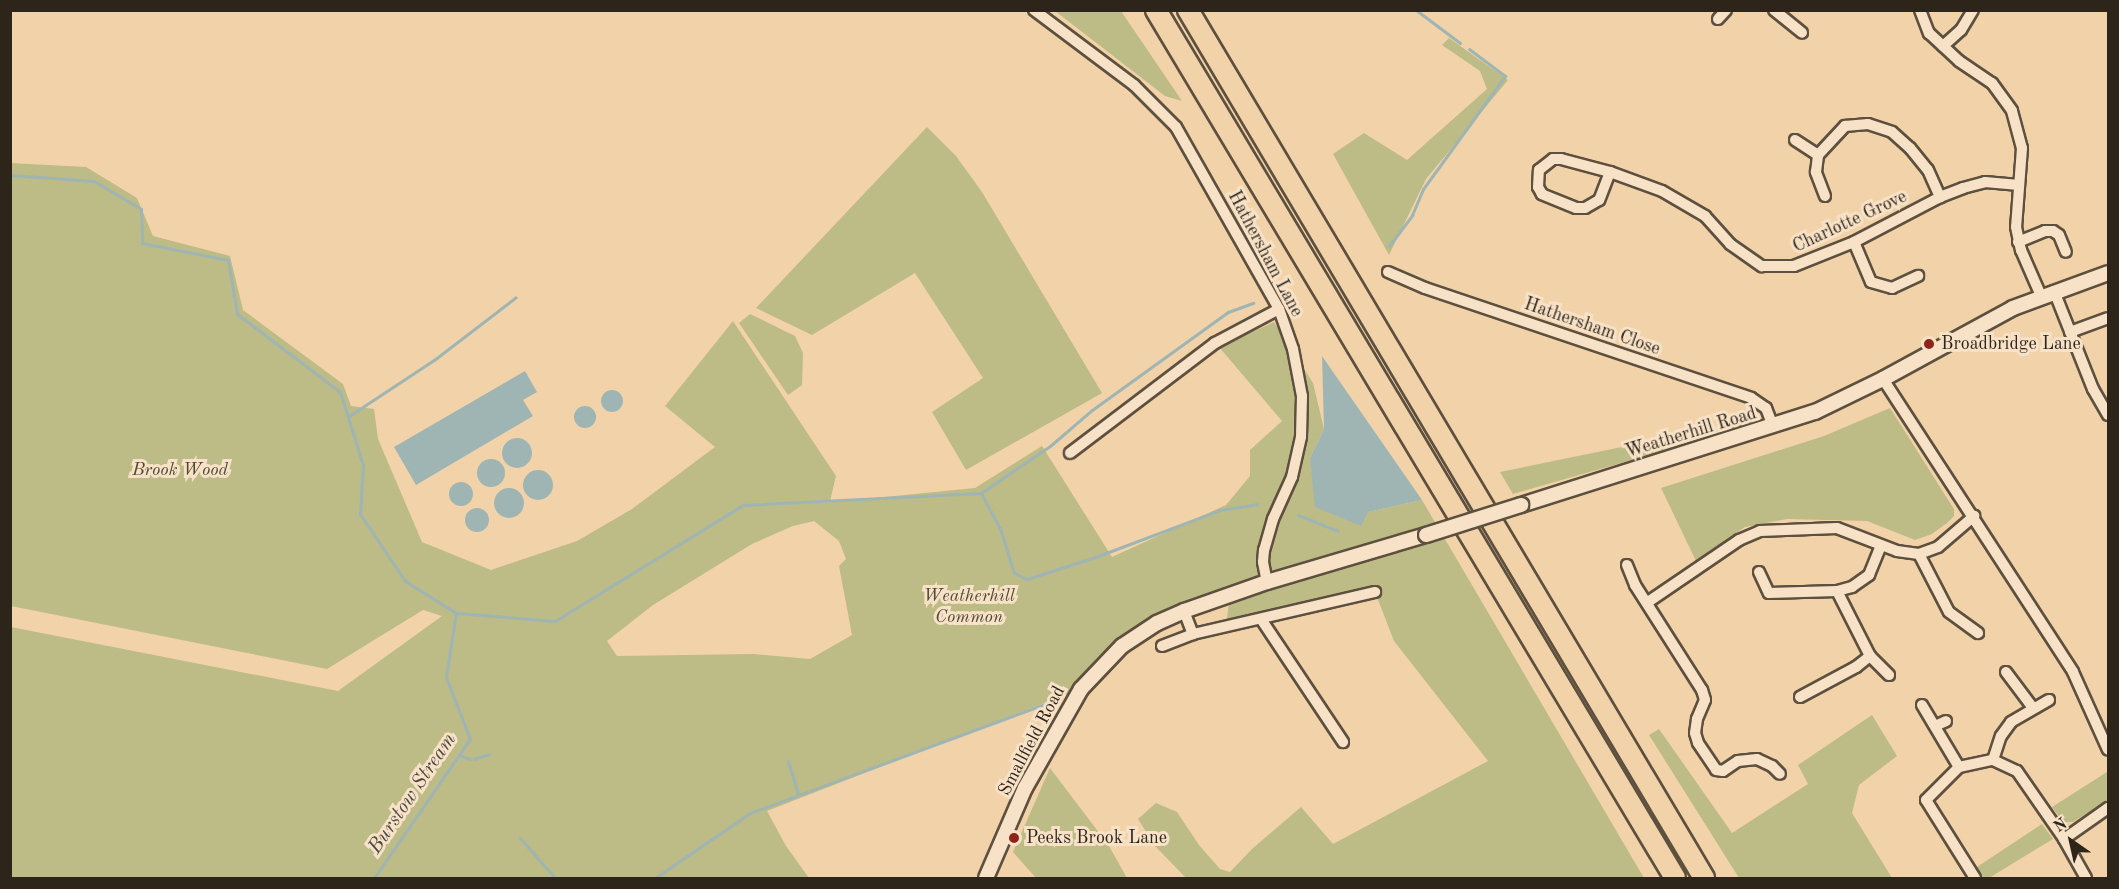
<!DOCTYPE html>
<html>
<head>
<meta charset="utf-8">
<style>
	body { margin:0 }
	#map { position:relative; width:2119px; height:889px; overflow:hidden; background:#f2d3a9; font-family:"Old Standard TT",serif }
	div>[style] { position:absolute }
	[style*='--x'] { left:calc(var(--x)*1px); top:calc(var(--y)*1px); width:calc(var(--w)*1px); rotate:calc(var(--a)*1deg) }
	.green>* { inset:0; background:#bdbb86 }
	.water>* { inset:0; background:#9fb5b3 }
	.round { border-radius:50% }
	.stream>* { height:3px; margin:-1.5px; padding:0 1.5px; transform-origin:1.5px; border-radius:1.5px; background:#9fb5b3 }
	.roads { filter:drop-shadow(2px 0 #5e503e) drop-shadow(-2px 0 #5e503e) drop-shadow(0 2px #5e503e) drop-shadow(0 -2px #5e503e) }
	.minor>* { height:10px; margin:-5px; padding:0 5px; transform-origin:5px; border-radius:5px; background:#f7e2c7 }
	.tertiary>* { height:14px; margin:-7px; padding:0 7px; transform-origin:7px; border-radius:7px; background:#f7e2c7 }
	.motorway>* { height:20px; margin:-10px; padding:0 10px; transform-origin:10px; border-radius:10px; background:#f2d3a9 }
	.bridges { filter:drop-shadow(2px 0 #5e503e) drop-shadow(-2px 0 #5e503e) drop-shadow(0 2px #5e503e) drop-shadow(0 -2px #5e503e) }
	.tertiary-bridge>* { height:14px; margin:-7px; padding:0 7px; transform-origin:7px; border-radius:7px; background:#f7e2c7 }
	.dots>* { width:16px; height:16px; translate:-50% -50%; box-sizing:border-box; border:3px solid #f7e2c7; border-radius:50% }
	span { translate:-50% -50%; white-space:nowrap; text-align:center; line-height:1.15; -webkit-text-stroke:6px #f7e2c7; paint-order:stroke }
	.street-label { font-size:18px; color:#2d241a }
	.poi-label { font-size:18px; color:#2d241a }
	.left { translate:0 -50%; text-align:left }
	.park-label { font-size:18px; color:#514a35; font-style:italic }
	.water-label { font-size:20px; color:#4a4840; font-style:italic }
	.frame { position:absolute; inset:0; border:12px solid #2d241a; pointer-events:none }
	.north { position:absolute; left:2041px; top:811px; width:60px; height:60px; -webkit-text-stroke:4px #f7e2c7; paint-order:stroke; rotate:326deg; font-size:16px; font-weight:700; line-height:24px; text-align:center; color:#2d241a }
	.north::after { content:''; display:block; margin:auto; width:21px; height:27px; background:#2d241a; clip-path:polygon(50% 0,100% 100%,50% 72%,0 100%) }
</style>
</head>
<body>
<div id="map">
	<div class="green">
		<i style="clip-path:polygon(1055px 11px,1121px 11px,1182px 101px,1165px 96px)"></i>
		<i style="clip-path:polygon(1449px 38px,1508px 80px,1426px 179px,1389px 255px,1333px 154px,1364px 133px,1407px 160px,1487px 89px,1480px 71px,1442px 45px)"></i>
		<i style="clip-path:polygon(927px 127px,956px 156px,982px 192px,1102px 393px,966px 470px,932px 412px,983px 378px,915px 273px,812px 335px,756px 308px)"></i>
		<i style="clip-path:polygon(evenodd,10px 163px,86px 167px,137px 198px,153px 236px,230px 256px,243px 310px,343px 384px,351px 406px,374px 409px,378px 439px,422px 542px,491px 570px,577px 541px,632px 509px,715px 447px,665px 406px,733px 321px,836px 476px,830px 501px,808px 503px,824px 503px,975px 488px,1042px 446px,1112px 557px,1226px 505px,1250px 476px,1250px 450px,1282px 421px,1219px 347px,1274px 322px,1313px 383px,1324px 429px,1310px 458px,1368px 512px,1422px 500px,1644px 878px,1186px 878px,1155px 846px,1138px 819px,1156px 803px,1177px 812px,1199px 845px,1220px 869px,1230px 872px,1252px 849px,1301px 807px,1333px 844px,1488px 761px,1394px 641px,1375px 592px,1226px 625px,1230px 596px,1157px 623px,1080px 689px,767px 811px,786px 846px,809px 878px,11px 878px,11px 627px,338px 691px,442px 616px,423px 610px,327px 669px,11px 606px,10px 163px,814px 521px,839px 541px,846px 559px,839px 566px,852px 635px,810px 659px,754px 654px,617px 656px,607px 641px,653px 605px,752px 544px,793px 526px,814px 521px)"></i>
		<i style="clip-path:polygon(750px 314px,795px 336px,803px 353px,802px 385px,788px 395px,739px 323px)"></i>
		<i style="clip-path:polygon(1890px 408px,1954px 509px,1954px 516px,1947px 523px,1932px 534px,1915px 540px,1867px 521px,1787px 519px,1745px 527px,1696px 561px,1661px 488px,1824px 436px)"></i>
		<i style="clip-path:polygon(1754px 425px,1513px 494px,1500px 472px,1715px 428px)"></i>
		<i style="clip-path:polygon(1872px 715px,1897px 756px,1859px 785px,1852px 813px,1892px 878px,1739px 878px,1649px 735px,1659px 729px,1732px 833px,1808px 784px,1798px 765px)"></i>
		<i style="clip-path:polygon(2108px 759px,2108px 800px,2073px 822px,2063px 822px,2052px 807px,2107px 772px)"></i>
		<i style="clip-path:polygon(1050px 768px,1109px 846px,1127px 878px,1036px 878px,1013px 852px)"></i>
		<i style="clip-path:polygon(2042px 824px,2053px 839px,1989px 878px,1978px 878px,1977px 867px)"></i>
	</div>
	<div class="water">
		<i style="clip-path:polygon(1322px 356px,1422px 500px,1368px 512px,1361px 526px,1315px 507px,1310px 458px,1324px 429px)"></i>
		<i style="clip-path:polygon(525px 371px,537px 392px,523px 400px,533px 416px,416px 485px,394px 447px)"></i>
		<i class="round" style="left:601px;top:390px;width:22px;height:22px"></i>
		<i class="round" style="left:574px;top:406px;width:22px;height:22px"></i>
		<i class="round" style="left:502px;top:438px;width:30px;height:30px"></i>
		<i class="round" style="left:477px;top:459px;width:28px;height:28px"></i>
		<i class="round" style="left:523px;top:470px;width:30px;height:30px"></i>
		<i class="round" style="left:449px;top:482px;width:24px;height:24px"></i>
		<i class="round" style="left:494px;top:488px;width:30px;height:30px"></i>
		<i class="round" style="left:465px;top:508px;width:24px;height:24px"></i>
	</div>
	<div class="stream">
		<i style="--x:1416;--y:10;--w:55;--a:36.9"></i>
		<i style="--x:10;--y:175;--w:84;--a:4.1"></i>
		<i style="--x:94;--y:181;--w:55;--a:30.8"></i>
		<i style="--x:141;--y:209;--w:34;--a:88"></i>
		<i style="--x:142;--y:243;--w:88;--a:11.2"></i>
		<i style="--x:228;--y:260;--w:55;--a:80.5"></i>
		<i style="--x:237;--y:314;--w:129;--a:37.1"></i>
		<i style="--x:340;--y:392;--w:77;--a:72.5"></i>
		<i style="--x:363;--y:465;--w:49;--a:93.5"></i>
		<i style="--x:360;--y:514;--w:81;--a:56.1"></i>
		<i style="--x:405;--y:581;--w:60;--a:32.1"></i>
		<i style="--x:456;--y:613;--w:99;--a:4.6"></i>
		<i style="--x:555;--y:621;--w:221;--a:-31.7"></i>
		<i style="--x:743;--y:505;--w:238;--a:-2.9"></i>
		<i style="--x:981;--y:493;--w:83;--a:-34.3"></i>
		<i style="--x:1050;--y:446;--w:55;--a:-40.6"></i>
		<i style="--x:1092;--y:410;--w:168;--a:-35.8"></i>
		<i style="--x:1228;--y:312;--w:27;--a:-20"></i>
		<i style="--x:1389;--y:246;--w:39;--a:-53"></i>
		<i style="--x:1412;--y:215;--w:28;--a:-67"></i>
		<i style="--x:1423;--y:189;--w:140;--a:-54"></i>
		<i style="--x:1505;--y:76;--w:45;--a:-143.1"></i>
		<i style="--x:349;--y:416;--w:102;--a:-33.4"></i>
		<i style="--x:434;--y:360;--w:103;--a:-37.5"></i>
		<i style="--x:981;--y:493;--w:40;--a:62"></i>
		<i style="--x:1000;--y:528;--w:47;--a:72.7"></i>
		<i style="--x:1014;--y:573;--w:14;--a:25"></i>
		<i style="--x:1027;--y:579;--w:75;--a:-17.9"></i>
		<i style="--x:1098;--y:556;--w:130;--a:-20.7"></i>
		<i style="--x:1220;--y:510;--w:37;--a:-9"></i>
		<i style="--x:1298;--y:515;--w:43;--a:21.8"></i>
		<i style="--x:459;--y:755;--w:12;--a:20"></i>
		<i style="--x:474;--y:759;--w:16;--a:-18"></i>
		<i style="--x:788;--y:761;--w:34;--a:73"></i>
		<i style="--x:520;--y:838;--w:53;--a:48.8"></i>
		<i style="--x:374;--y:878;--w:169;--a:-55.4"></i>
		<i style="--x:470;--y:739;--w:66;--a:-111.2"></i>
		<i style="--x:446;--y:677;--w:65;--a:-81.1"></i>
		<i style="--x:655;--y:878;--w:115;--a:-34.4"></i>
		<i style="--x:750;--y:813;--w:323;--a:-20.3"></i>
	</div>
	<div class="roads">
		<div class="minor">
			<i style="--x:1034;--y:10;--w:125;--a:36.9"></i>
			<i style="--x:1134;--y:85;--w:59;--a:45"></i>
			<i style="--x:1176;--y:127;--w:209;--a:60.5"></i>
			<i style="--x:1279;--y:309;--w:42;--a:70.7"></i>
			<i style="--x:1293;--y:349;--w:48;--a:79.2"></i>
			<i style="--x:1302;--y:396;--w:41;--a:91.4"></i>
			<i style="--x:1301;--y:437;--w:41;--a:102.7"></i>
			<i style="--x:1292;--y:477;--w:46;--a:114.3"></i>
			<i style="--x:1273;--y:519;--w:32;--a:106"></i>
			<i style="--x:1264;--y:550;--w:12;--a:95"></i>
			<i style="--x:1263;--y:562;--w:20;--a:79"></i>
			<i style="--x:1774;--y:10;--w:36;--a:39"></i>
			<i style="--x:1920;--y:10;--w:25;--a:69"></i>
			<i style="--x:1929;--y:33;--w:41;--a:43"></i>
			<i style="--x:1959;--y:61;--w:40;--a:34"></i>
			<i style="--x:1992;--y:83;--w:34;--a:54"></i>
			<i style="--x:2012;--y:111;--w:38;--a:75"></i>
			<i style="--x:2022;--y:148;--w:79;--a:94.3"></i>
			<i style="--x:2016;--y:227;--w:24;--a:78"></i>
			<i style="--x:2021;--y:250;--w:50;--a:66.5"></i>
			<i style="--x:1718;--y:19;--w:12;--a:-48"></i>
			<i style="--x:1943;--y:46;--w:24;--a:-42"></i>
			<i style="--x:1961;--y:30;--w:23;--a:-59"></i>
			<i style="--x:1795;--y:140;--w:27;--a:33"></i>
			<i style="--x:1553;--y:159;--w:8;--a:0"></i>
			<i style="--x:1561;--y:159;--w:51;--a:14.9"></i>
			<i style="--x:1610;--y:172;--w:30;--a:111"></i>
			<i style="--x:1599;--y:200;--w:16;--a:150"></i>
			<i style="--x:1585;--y:208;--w:9;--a:180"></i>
			<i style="--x:1576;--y:208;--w:37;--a:-158"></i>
			<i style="--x:1542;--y:194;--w:8;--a:-120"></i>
			<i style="--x:1538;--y:187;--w:17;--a:-87"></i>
			<i style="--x:1539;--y:170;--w:18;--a:-38"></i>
			<i style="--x:1610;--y:172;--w:55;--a:20.1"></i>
			<i style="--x:1662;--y:191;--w:50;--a:30.2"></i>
			<i style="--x:1705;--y:216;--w:38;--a:48"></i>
			<i style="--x:1730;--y:244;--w:39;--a:35"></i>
			<i style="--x:1762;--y:266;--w:32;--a:0"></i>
			<i style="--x:1794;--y:266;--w:65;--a:-21.8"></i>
			<i style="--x:1854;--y:242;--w:97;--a:-27.6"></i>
			<i style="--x:1940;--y:197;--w:25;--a:-21"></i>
			<i style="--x:1963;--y:188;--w:23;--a:-15"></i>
			<i style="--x:1985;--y:182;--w:34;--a:5"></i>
			<i style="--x:1825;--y:196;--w:26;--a:-111"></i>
			<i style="--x:1816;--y:172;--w:17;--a:-83"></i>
			<i style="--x:1818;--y:155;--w:40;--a:-47"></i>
			<i style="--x:1845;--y:126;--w:23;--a:-5"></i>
			<i style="--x:1868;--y:124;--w:25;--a:18"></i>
			<i style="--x:1892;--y:132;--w:24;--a:42"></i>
			<i style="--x:1910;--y:148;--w:28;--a:51"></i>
			<i style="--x:1928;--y:170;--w:30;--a:66"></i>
			<i style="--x:1854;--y:242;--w:43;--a:67"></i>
			<i style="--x:1871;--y:282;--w:22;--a:16"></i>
			<i style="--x:1892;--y:288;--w:29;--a:-25"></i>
			<i style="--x:2018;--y:242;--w:29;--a:-22"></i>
			<i style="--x:2045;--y:231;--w:8;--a:0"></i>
			<i style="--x:2053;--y:231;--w:7;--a:34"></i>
			<i style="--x:2059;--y:235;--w:18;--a:68"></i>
			<i style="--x:1388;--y:272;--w:40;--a:23.4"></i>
			<i style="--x:1425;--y:288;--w:344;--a:18.6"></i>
			<i style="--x:1751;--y:398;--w:18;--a:34"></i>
			<i style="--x:1766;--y:408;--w:19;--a:69"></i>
			<i style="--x:2054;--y:291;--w:105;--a:68.3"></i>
			<i style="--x:2093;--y:389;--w:30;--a:60"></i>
			<i style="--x:2070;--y:332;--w:40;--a:-20.2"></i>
			<i style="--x:1883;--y:379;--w:349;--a:57"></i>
			<i style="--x:2073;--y:672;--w:85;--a:65.8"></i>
			<i style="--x:1070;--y:453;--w:182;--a:-37.2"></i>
			<i style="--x:1215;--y:343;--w:72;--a:-28"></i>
			<i style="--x:1919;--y:554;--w:65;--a:62.7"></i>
			<i style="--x:1949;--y:612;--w:36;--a:36"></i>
			<i style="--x:1627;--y:565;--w:22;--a:68"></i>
			<i style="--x:1635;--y:585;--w:125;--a:57.5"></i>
			<i style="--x:1702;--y:690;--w:10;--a:73"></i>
			<i style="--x:1705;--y:700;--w:21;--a:113"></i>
			<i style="--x:1697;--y:719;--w:14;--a:98"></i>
			<i style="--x:1695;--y:733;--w:10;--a:73"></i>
			<i style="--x:1698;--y:743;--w:32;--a:56"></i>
			<i style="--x:1716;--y:770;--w:7;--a:8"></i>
			<i style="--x:1723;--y:771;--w:18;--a:-34"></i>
			<i style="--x:1738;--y:761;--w:19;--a:-6"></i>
			<i style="--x:1757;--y:759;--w:17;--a:25"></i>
			<i style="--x:1772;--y:766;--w:11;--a:45"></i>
			<i style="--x:1759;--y:572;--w:23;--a:65"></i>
			<i style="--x:1769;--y:593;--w:68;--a:-1.7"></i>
			<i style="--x:1837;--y:591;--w:16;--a:-15"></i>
			<i style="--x:1852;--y:587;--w:21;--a:-35"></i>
			<i style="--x:1869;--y:575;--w:32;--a:-68"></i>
			<i style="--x:1837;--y:591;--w:73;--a:63.1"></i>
			<i style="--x:1870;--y:656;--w:27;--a:45"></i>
			<i style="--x:1648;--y:602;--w:110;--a:-34.3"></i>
			<i style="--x:1739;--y:540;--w:23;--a:-23"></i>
			<i style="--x:1760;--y:531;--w:77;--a:-2.2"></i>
			<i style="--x:1837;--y:528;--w:64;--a:21"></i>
			<i style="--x:1897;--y:551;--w:22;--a:8"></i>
			<i style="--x:1919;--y:554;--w:20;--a:-20"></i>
			<i style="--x:1938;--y:547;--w:48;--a:-40.7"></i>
			<i style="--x:1184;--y:611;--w:25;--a:69"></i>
			<i style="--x:1261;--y:619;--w:148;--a:56.3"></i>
			<i style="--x:1162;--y:646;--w:33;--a:-21"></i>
			<i style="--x:1193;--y:634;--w:187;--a:-13"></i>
			<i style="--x:2006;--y:672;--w:45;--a:53.1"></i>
			<i style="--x:1800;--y:697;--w:64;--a:-28.2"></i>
			<i style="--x:1856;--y:667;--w:18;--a:-38"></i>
			<i style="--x:1922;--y:705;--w:72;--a:59.2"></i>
			<i style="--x:1935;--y:726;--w:12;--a:-24"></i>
			<i style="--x:1993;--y:760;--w:25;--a:-72"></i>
			<i style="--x:2001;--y:736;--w:17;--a:-54"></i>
			<i style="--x:2011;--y:722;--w:44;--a:-30.1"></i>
			<i style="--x:2064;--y:839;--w:54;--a:-35.2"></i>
			<i style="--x:1975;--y:878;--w:92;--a:-122.1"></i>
			<i style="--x:1926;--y:800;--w:47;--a:-45"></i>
			<i style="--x:1959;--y:767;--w:35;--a:-12"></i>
			<i style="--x:1993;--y:760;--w:26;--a:25"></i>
			<i style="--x:2017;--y:771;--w:83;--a:55.3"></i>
			<i style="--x:2064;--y:839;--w:45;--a:60.6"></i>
		</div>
		<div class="tertiary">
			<i style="--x:1521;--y:505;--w:308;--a:-17.6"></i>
			<i style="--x:1815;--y:412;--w:76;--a:-25.9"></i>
			<i style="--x:1883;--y:379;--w:148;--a:-28.6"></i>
			<i style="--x:2013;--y:308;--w:101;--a:-20.2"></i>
			<i style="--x:986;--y:878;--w:98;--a:-66.6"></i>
			<i style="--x:1025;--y:788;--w:114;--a:-60.5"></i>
			<i style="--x:1081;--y:689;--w:59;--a:-46.4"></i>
			<i style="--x:1122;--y:646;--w:42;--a:-33.3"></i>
			<i style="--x:1157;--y:623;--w:30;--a:-24"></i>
			<i style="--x:1184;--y:611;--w:88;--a:-19.3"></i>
			<i style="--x:1267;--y:582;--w:166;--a:-16.5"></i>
		</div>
		<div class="motorway">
			<i style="--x:1156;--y:10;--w:1011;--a:59.12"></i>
			<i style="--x:1188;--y:10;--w:1010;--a:59.27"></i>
		</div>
	</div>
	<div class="bridges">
		<div class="tertiary-bridge">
			<i style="--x:1426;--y:535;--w:100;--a:-17.5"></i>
		</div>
	</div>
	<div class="dots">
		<i style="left:1929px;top:344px;background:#8f2418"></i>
		<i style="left:1014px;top:838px;background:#8f2418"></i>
	</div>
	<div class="street-label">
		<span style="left:1850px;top:222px;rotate:-25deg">Charlotte Grove</span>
		<span style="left:1265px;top:254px;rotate:62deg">Hathersham Lane</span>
		<span style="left:1592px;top:327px;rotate:19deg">Hathersham Close</span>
		<span style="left:1691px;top:433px;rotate:-17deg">Weatherhill Road</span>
		<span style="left:1032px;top:741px;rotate:-62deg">Smallfield Road</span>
	</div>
	<div class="poi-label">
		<span class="left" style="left:1941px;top:344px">Broadbridge Lane</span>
		<span class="left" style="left:1026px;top:838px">Peeks Brook Lane</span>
	</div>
	<div class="park-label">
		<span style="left:180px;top:470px">Brook Wood</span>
		<span style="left:969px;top:607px">Weatherhill<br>Common</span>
	</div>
	<div class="water-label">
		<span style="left:413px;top:794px;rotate:-56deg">Burstow Stream</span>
	</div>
	<div class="frame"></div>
	<div class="north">N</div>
</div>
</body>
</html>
